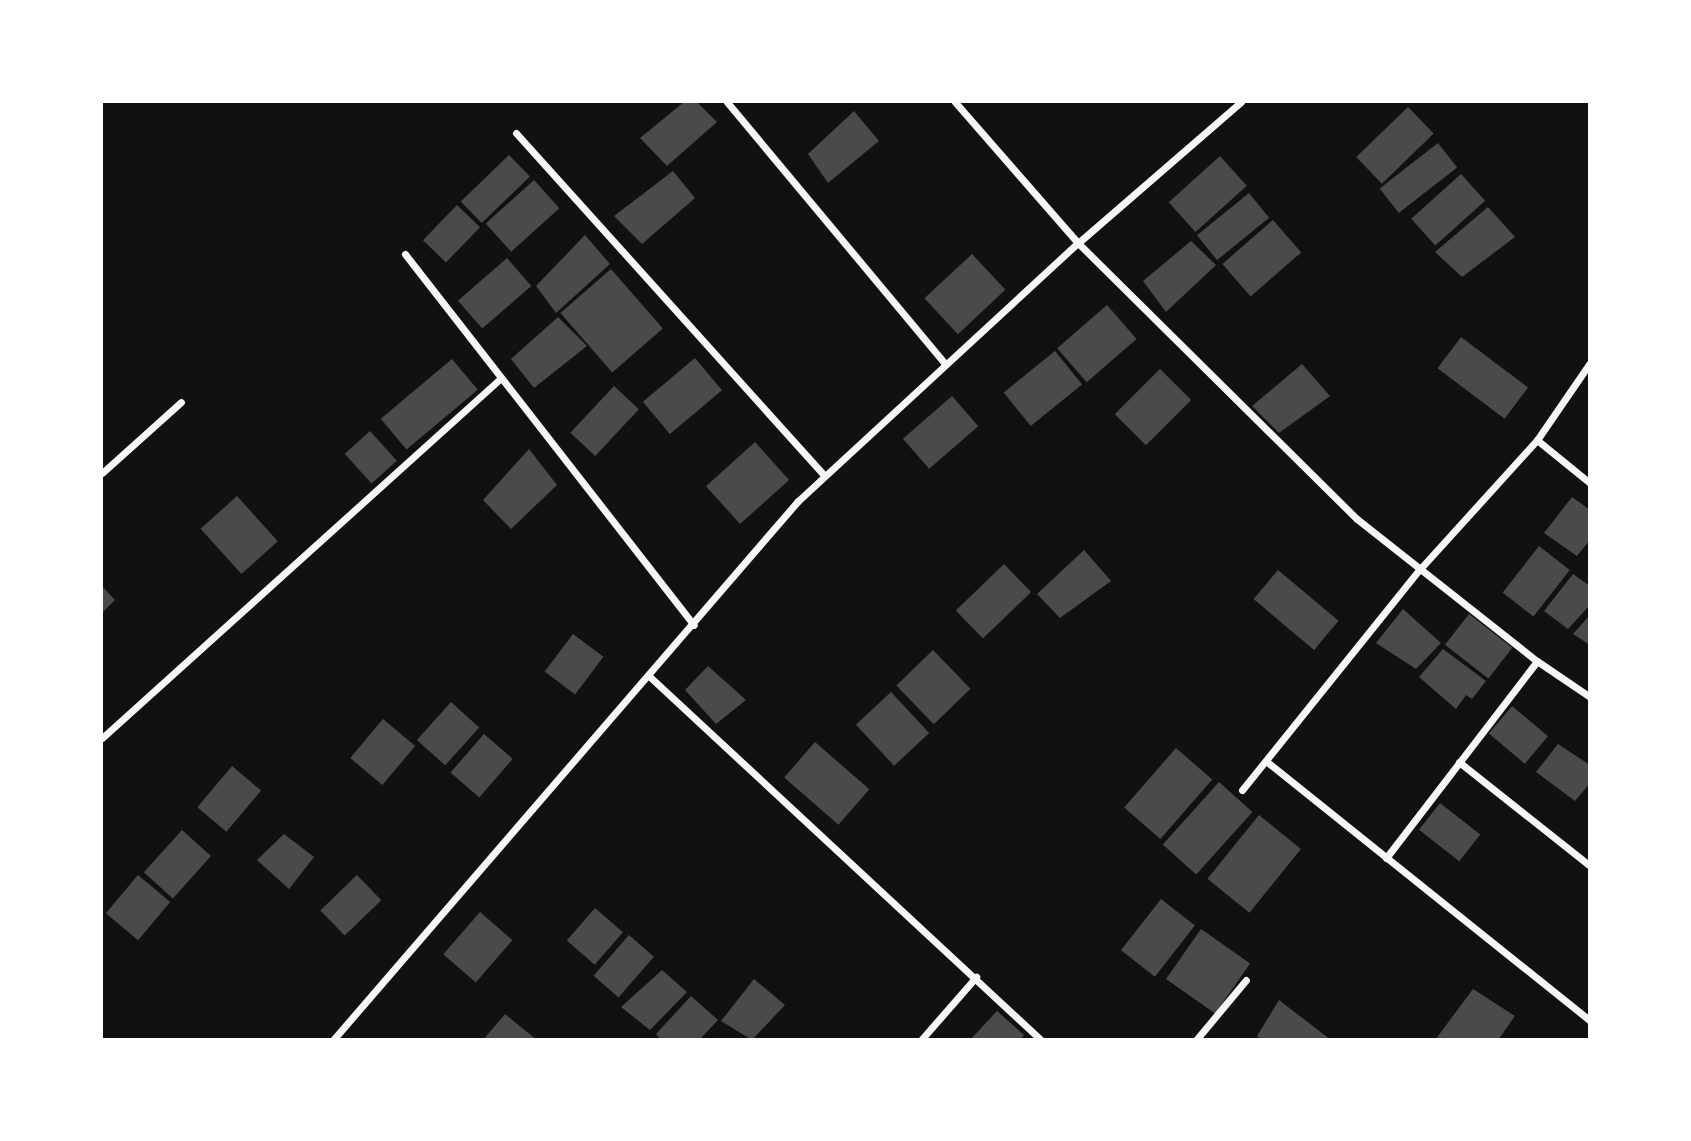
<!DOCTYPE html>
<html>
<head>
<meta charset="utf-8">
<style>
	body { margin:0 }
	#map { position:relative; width:1691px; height:1141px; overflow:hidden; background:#111; font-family:"Alegreya Sans",sans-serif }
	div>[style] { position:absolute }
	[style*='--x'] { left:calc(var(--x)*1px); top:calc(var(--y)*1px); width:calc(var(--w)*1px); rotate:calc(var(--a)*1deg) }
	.building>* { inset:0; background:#4a4a4a; transform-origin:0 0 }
	.minor>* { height:7px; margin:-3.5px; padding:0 3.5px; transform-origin:3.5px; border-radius:3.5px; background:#f5f5f5 }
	span { translate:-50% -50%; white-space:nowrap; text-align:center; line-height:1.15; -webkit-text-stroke:6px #fff; paint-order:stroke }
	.frame { position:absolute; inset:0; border:103px solid #fff; pointer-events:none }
</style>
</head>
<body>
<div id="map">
	<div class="building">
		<i style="clip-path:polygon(684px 102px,697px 102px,717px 122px,667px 166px,640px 138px)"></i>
		<i style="left:1408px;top:107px;width:37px;height:72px;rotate:46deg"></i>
		<i style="clip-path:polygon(854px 111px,879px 141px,828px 183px,808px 154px)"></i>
		<i style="left:1438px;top:143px;width:31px;height:74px;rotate:52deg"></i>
		<i style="left:509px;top:155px;width:30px;height:67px;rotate:46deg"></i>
		<i style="left:1220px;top:156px;width:40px;height:69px;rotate:48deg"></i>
		<i style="clip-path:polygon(673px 171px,695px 198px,642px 244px,614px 216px)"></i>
		<i style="left:1461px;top:174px;width:36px;height:67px;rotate:48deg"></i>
		<i style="left:534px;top:180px;width:38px;height:65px;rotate:48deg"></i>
		<i style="left:1249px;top:193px;width:32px;height:67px;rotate:51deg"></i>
		<i style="left:457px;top:205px;width:32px;height:49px;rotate:44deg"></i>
		<i style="clip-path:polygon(1488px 207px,1515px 237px,1462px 277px,1435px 252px)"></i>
		<i style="left:1273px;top:220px;width:43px;height:67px;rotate:49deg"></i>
		<i style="clip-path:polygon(585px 235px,610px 264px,556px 313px,536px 286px)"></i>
		<i style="clip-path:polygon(1191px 241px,1216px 265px,1166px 312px,1143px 281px)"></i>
		<i style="left:972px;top:254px;width:49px;height:65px;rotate:47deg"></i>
		<i style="left:507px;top:258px;width:37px;height:65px;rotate:49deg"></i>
		<i style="left:611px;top:269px;width:79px;height:67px;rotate:49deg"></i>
		<i style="left:1107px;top:305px;width:45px;height:66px;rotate:49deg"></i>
		<i style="clip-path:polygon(558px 317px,587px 346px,534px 388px,511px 359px)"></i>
		<i style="left:1461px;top:337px;width:84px;height:39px;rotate:37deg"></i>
		<i style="left:1055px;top:351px;width:43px;height:66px;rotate:51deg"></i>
		<i style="left:695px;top:358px;width:42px;height:68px;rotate:50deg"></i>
		<i style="left:452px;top:359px;width:40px;height:93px;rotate:50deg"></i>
		<i style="clip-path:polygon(1302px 364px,1330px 396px,1279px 433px,1252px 406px)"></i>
		<i style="left:1160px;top:369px;width:44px;height:64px;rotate:45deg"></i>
		<i style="left:614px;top:386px;width:34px;height:64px;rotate:43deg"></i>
		<i style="left:952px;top:396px;width:40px;height:65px;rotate:49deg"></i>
		<i style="left:370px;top:431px;width:40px;height:34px;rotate:48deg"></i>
		<i style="left:755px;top:442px;width:51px;height:66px;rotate:48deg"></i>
		<i style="clip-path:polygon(529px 449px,557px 485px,511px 529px,483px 500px)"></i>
		<i style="left:237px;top:496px;width:61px;height:49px;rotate:48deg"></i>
		<i style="clip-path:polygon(1572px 497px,1590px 510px,1590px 540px,1577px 556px,1544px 533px)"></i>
		<i style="left:1539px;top:546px;width:39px;height:59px;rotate:38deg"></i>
		<i style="clip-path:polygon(1084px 550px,1111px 581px,1060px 618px,1037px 594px)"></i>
		<i style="left:1004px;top:564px;width:39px;height:67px;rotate:46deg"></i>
		<i style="left:1278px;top:570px;width:79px;height:38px;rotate:40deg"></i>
		<i style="clip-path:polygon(1573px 574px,1590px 586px,1590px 605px,1568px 629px,1544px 611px)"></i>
		<i style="clip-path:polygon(102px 586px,115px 600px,102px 613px)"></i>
		<i style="clip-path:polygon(1403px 609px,1441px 643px,1416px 669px,1376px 643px)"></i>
		<i style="left:1469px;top:614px;width:55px;height:39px;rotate:38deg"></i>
		<i style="clip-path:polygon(1590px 615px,1590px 645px,1573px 634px)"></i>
		<i style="left:573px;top:634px;width:38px;height:47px;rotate:37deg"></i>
		<i style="clip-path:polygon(1443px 649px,1486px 681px,1472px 699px,1466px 695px,1456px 709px,1419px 677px)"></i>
		<i style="left:933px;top:650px;width:54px;height:51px;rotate:46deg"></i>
		<i style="clip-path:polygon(708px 666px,746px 700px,716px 724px,685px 690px)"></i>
		<i style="left:891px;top:692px;width:56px;height:48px;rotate:47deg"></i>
		<i style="left:451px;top:702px;width:38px;height:51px;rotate:42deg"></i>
		<i style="left:1512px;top:706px;width:47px;height:36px;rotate:40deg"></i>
		<i style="left:383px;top:719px;width:42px;height:51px;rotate:40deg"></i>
		<i style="left:484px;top:734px;width:38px;height:51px;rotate:41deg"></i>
		<i style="left:815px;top:742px;width:72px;height:47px;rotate:41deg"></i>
		<i style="clip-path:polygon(1558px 744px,1590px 765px,1590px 783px,1575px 801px,1536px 772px)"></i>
		<i style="left:1176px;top:748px;width:48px;height:79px;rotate:41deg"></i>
		<i style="left:232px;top:766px;width:38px;height:54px;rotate:40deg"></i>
		<i style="left:1219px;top:782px;width:45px;height:84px;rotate:42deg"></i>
		<i style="left:1440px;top:803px;width:51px;height:34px;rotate:38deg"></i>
		<i style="left:1259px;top:815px;width:54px;height:82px;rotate:39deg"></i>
		<i style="left:182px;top:830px;width:39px;height:57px;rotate:42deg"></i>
		<i style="clip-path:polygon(284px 834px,314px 857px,289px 889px,257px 860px)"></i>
		<i style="left:138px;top:875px;width:42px;height:50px;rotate:40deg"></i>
		<i style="left:357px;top:875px;width:35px;height:51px;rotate:46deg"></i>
		<i style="left:1161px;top:899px;width:43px;height:65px;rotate:38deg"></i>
		<i style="left:595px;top:908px;width:37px;height:43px;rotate:41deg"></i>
		<i style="left:480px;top:912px;width:43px;height:56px;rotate:41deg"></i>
		<i style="left:1201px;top:929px;width:60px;height:61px;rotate:35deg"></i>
		<i style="left:629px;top:935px;width:33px;height:54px;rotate:41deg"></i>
		<i style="clip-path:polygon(662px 970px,687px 992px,650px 1030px,621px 1007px)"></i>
		<i style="clip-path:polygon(754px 979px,785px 1005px,752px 1040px,721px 1021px)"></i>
		<i style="clip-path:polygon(1473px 989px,1515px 1016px,1498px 1040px,1435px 1040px)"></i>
		<i style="clip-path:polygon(691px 996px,718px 1020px,699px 1040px,661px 1040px,656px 1034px)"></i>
		<i style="clip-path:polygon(1279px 1000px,1331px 1040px,1262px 1040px,1257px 1036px)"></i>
		<i style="clip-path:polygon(997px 1011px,1024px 1035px,1020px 1040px,970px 1040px)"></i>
		<i style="clip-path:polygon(505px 1014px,537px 1040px,483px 1040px)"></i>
	</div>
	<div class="minor">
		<i style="--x:727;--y:102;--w:341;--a:50.2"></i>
		<i style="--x:955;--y:102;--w:187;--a:48.9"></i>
		<i style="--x:1078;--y:243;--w:392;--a:44.7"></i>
		<i style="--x:1357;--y:519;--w:229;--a:38.3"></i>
		<i style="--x:1537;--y:661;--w:64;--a:34.2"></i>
		<i style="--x:516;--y:133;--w:460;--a:48"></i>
		<i style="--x:405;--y:254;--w:470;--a:52.1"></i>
		<i style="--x:1537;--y:440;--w:68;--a:39.1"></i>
		<i style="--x:102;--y:473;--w:106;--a:-41.9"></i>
		<i style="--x:649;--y:676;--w:535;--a:42.88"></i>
		<i style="--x:102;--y:738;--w:537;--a:-42.06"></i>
		<i style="--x:1266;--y:761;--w:415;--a:38.7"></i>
		<i style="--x:1459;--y:762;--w:167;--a:38.4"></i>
		<i style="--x:1242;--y:790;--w:284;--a:-51.2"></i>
		<i style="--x:1420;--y:569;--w:174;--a:-47.8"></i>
		<i style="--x:1537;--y:440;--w:93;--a:-55.5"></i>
		<i style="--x:1386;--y:858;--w:248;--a:-52.5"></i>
		<i style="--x:333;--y:1040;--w:712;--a:-49.22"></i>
		<i style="--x:798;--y:501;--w:381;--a:-42.7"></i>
		<i style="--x:1078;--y:243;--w:216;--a:-40.9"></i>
		<i style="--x:921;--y:1040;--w:84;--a:-48.9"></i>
		<i style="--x:1196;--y:1040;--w:78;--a:-50.2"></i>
	</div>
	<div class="frame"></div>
</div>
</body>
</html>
